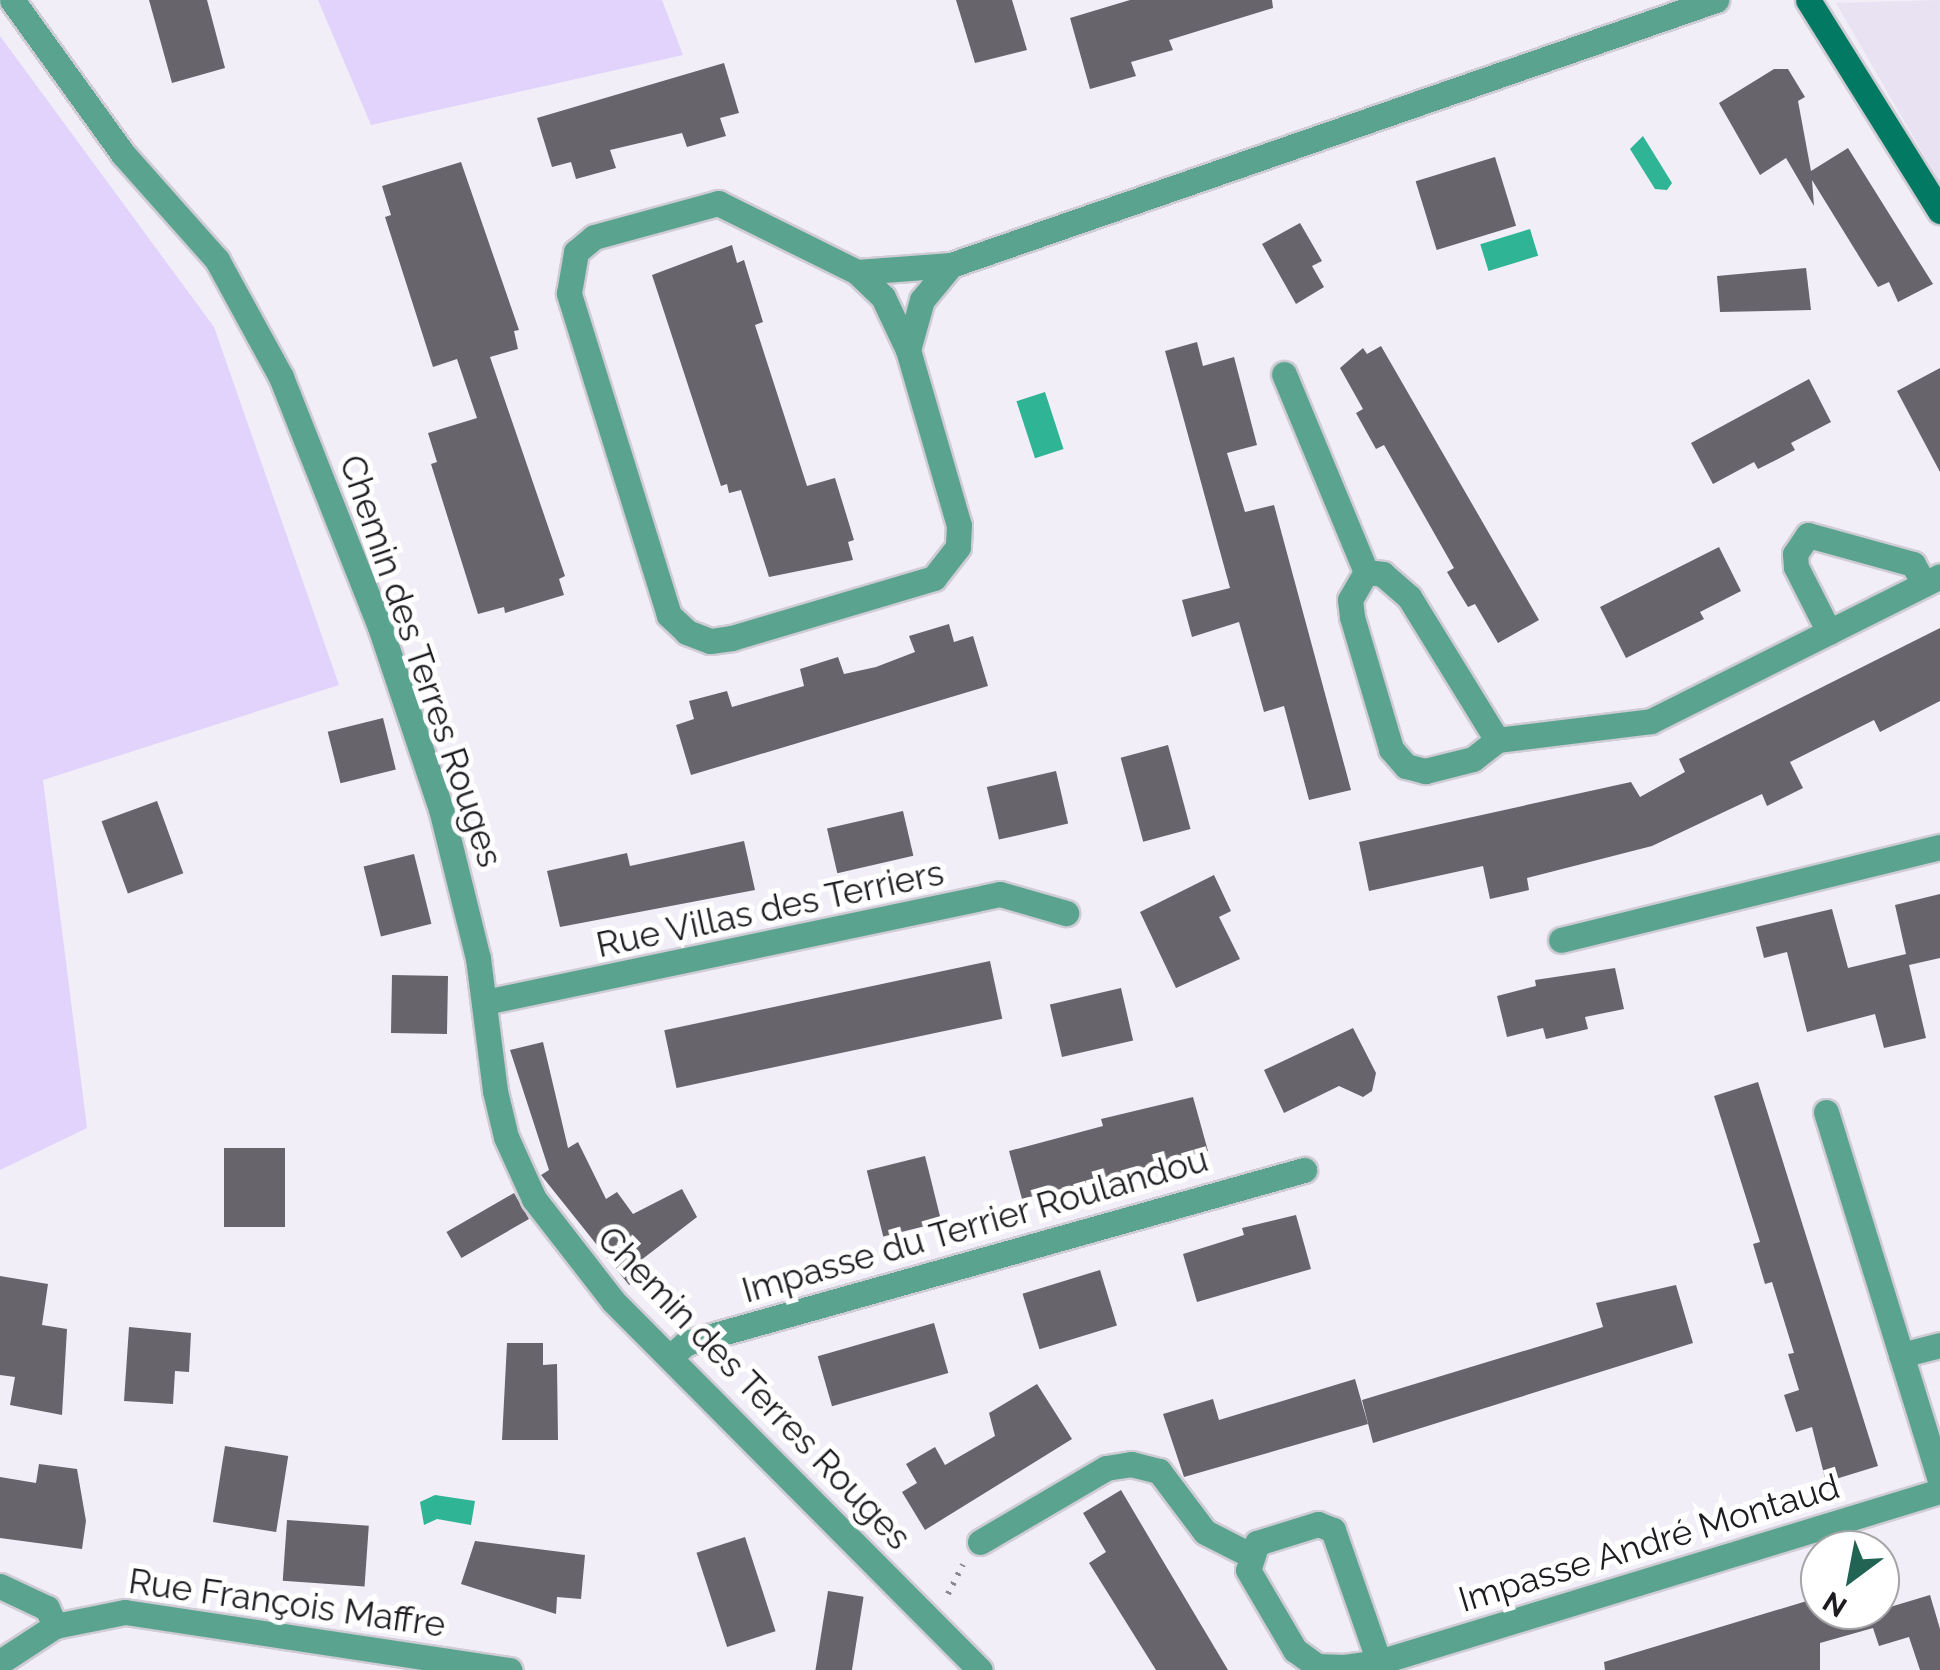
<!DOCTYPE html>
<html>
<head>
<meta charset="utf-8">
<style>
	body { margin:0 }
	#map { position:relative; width:1940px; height:1670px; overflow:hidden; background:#f1eef7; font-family:Raleway,sans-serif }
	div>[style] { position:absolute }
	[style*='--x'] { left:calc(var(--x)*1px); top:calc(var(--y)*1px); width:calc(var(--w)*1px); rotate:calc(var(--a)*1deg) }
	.built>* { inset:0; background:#e8e2f3 }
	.green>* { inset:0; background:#e1d3fc }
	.water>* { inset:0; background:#2fb496; transform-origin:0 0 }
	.building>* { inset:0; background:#67646c; transform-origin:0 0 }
	.path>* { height:6px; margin-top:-3px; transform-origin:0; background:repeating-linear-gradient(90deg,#8b888f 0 2.5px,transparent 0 10.5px) }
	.roads { filter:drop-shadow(2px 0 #cfccd5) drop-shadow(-2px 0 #cfccd5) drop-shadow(0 2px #cfccd5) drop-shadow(0 -2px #cfccd5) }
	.street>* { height:25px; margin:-12.5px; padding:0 12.5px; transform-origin:12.5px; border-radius:12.5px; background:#5aa48f }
	.secondary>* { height:25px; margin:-12.5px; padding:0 12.5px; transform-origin:12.5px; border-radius:12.5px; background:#027a63 }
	span { translate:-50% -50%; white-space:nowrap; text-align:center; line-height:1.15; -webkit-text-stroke:10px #fff; paint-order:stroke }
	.street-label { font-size:35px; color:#1e1c20 }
	.north { position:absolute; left:1800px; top:1530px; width:100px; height:100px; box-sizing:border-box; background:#fff; border:2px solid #a5a4a6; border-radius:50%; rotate:212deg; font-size:28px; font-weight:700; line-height:40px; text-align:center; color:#1e1c20 }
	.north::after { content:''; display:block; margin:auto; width:35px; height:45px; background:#216454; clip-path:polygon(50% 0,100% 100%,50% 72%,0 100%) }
</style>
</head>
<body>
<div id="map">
	<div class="built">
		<i style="clip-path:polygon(1940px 0,1940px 183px,1836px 3px)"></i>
	</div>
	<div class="green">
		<i style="clip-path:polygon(318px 0,662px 0,683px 55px,371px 125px)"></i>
		<i style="clip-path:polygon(0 36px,214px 327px,339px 685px,43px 780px,87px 1128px,0 1170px)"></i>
	</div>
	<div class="water">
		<i style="clip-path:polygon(1643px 136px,1672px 183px,1667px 190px,1655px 189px,1630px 149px)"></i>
		<i style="left:1530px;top:229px;width:28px;height:52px;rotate:73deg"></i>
		<i style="left:1045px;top:392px;width:60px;height:30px;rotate:72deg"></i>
		<i style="clip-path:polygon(435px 1495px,475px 1501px,471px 1525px,437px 1519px,424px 1525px,420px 1502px)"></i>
	</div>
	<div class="building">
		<i style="clip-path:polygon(149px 0,207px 0,225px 68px,172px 83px)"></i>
		<i style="clip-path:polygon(956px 0,1012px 0,1027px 50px,975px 63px)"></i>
		<i style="clip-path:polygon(1130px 0,1272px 0,1273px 8px,1169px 40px,1173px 50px,1131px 62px,1136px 76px,1090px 89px,1070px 18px)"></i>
		<i style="clip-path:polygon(724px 63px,739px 113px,720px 118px,726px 136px,687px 147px,682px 133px,610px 150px,616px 168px,576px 179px,571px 162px,552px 167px,537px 118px)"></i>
		<i style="clip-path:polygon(1774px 69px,1788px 69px,1805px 97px,1798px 101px,1811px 171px,1848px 148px,1933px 284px,1898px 302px,1889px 282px,1878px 287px,1812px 180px,1814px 206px,1786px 158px,1760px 175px,1719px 103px)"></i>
		<i style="left:1495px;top:157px;width:72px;height:83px;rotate:73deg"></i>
		<i style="clip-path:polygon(461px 162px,519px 330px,514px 331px,518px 349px,490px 357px,565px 576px,559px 579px,564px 595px,505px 613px,504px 607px,478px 614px,431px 464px,437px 462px,428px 433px,477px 418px,457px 359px,433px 367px,385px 217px,391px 215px,382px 186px)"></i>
		<i style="clip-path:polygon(1300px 223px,1322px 261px,1312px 266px,1324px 287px,1296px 304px,1262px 244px)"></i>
		<i style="clip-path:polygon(732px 245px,737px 263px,744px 260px,763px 322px,755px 325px,807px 486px,835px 478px,854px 540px,848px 542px,853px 560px,769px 577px,741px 490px,729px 493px,727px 484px,721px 486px,652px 275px)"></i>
		<i style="clip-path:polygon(1806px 268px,1811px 310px,1720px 312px,1717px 276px)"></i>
		<i style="clip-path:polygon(1197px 342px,1203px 366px,1234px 357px,1257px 445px,1227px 453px,1245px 512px,1274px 505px,1351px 790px,1309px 800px,1284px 706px,1264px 712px,1239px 622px,1192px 637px,1182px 600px,1230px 588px,1165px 351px)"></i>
		<i style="clip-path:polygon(1381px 346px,1539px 620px,1498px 643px,1475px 604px,1468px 607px,1457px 589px,1447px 572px,1454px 568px,1384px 445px,1376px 449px,1356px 413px,1363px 409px,1340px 368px,1363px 348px,1367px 354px)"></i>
		<i style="clip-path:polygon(1940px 368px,1940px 472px,1897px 391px)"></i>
		<i style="clip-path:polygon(1809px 379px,1831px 422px,1791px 443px,1795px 450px,1776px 460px,1758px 469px,1754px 462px,1713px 484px,1691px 443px)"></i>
		<i style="clip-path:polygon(1719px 547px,1741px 591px,1700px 612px,1704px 619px,1626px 658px,1600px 607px)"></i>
		<i style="clip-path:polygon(949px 624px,954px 642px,973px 636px,988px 686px,691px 775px,676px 725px,694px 719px,689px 701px,727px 691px,732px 707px,804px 686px,800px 669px,838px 657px,844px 674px,876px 667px,915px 652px,909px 636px)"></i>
		<i style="clip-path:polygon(1940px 628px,1940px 701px,1880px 732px,1874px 720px,1790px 762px,1803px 788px,1767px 806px,1762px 794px,1652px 846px,1527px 878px,1529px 890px,1490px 899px,1483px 866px,1369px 891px,1359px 842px,1631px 782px,1640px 797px,1685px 772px,1679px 759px)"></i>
		<i style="left:383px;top:718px;width:53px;height:57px;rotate:76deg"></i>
		<i style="left:1168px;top:745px;width:87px;height:49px;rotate:75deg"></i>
		<i style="left:1056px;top:771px;width:54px;height:71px;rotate:77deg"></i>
		<i style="left:157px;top:801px;width:77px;height:59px;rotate:70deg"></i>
		<i style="left:903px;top:811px;width:46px;height:78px;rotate:77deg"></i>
		<i style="clip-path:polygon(744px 841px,755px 890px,560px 927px,547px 871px,627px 853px,630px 866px)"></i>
		<i style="left:414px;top:854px;width:72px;height:52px;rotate:76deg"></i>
		<i style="clip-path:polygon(1214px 875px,1231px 911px,1219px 917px,1240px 959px,1176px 988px,1140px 912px)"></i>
		<i style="clip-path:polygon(1940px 894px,1940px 958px,1909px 965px,1926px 1038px,1884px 1048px,1875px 1014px,1807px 1032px,1787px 952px,1764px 958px,1756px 927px,1832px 909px,1848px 968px,1906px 954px,1895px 905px)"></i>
		<i style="left:990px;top:961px;width:59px;height:333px;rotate:78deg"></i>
		<i style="clip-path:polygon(1615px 968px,1624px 1009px,1585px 1017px,1588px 1029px,1546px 1039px,1543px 1028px,1507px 1037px,1497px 996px,1536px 986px,1535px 980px)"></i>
		<i style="left:392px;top:975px;width:56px;height:58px;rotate:1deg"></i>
		<i style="left:1121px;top:988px;width:54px;height:73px;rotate:77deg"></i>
		<i style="clip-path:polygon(1353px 1028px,1376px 1073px,1372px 1091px,1363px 1097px,1339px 1086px,1284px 1113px,1264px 1070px)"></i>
		<i style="clip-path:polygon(543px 1042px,568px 1148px,578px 1142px,606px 1199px,617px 1192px,633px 1214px,682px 1189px,697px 1217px,636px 1264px,642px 1277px,629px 1285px,541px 1175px,549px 1170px,510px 1050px)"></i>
		<i style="clip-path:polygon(1758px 1082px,1878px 1466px,1826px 1482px,1812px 1427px,1796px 1432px,1784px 1395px,1799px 1390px,1788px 1354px,1794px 1353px,1772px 1282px,1765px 1284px,1753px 1244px,1760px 1242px,1714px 1096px)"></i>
		<i style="clip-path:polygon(1193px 1097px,1208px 1151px,1022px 1199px,1009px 1151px,1103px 1126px,1101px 1119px)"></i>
		<i style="left:224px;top:1148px;width:61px;height:79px"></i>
		<i style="left:925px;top:1156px;width:68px;height:60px;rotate:76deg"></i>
		<i style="left:514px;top:1193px;width:30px;height:78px;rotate:60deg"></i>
		<i style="clip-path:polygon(1296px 1215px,1311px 1269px,1197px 1302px,1183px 1254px,1244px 1235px,1242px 1228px)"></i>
		<i style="left:1100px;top:1270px;width:58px;height:81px;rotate:73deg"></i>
		<i style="clip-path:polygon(0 1276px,48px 1284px,42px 1325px,67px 1329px,62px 1415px,10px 1405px,15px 1377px,0 1375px)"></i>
		<i style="clip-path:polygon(1676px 1285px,1693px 1343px,1373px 1443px,1362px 1400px,1603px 1327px,1596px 1303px)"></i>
		<i style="left:934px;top:1323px;width:52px;height:121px;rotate:74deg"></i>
		<i style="clip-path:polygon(129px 1327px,191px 1333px,189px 1372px,175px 1371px,173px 1404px,124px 1401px)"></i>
		<i style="clip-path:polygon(507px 1343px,543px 1343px,543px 1365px,557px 1364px,558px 1440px,502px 1440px)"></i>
		<i style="clip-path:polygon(1355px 1379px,1368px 1424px,1184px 1477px,1163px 1414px,1213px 1399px,1219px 1420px)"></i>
		<i style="clip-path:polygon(1037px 1384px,1072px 1439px,925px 1530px,902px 1492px,917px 1483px,906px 1464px,935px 1447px,945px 1465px,995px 1436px,989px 1413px)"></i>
		<i style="left:225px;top:1446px;width:64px;height:77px;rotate:9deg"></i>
		<i style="clip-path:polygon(39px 1464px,77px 1469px,86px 1521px,82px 1549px,0 1538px,0 1477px,36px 1483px)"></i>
		<i style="clip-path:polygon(1121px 1490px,1160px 1556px,1228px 1670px,1156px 1670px,1089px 1563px,1106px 1552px,1083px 1513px)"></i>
		<i style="left:287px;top:1520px;width:82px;height:61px;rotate:4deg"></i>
		<i style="left:745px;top:1537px;width:99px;height:51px;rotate:72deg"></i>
		<i style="clip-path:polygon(475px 1541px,585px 1555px,581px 1599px,557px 1597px,556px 1614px,461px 1584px)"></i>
		<i style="left:828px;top:1591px;width:36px;height:80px;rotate:9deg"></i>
		<i style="clip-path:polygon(1930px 1595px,1940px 1629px,1940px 1670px,1920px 1670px,1909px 1637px,1879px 1646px,1873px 1628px,1820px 1643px,1820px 1670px,1605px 1670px,1604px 1662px,1820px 1597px,1820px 1610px,1880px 1610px)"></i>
	</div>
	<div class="path">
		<i style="--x:948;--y:1594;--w:33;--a:-63"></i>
	</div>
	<div class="roads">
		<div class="street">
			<i style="--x:12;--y:0;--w:190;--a:54.2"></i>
			<i style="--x:123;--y:154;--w:142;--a:48.4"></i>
			<i style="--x:217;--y:260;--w:133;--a:61.3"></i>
			<i style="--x:281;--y:377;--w:269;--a:68.4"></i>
			<i style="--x:380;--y:627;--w:192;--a:71.5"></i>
			<i style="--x:441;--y:809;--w:154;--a:76.1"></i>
			<i style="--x:478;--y:958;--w:134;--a:82.7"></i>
			<i style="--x:495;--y:1091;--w:47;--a:76.6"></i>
			<i style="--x:506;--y:1137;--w:68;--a:65.7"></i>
			<i style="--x:534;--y:1199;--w:129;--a:52.2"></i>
			<i style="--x:613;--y:1301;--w:520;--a:45.16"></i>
			<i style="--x:857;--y:272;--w:36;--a:44"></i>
			<i style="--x:883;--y:297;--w:59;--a:64.7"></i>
			<i style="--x:908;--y:350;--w:182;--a:73.8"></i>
			<i style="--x:959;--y:525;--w:22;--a:93"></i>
			<i style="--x:958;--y:547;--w:39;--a:128"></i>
			<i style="--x:934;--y:578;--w:211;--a:163.5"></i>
			<i style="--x:732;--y:638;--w:22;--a:172"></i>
			<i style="--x:710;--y:641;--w:25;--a:-159"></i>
			<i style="--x:687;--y:632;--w:25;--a:-137"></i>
			<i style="--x:669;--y:615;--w:337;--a:-107.3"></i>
			<i style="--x:569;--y:293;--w:42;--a:-80.3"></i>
			<i style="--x:576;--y:252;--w:23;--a:-40"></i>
			<i style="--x:594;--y:237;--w:129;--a:-15.3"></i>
			<i style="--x:718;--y:203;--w:155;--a:26.4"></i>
			<i style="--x:857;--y:272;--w:94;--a:-4.3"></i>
			<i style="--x:951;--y:265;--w:810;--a:-19.11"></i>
			<i style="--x:908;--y:350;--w:52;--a:-74.4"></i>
			<i style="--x:922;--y:300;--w:45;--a:-50.4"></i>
			<i style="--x:1284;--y:374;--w:214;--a:67.5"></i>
			<i style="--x:1829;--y:632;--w:73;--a:-116.9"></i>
			<i style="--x:1796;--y:567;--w:13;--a:-94"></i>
			<i style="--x:1795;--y:554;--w:23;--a:-56"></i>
			<i style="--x:1808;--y:535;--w:109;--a:15.4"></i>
			<i style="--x:1913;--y:564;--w:23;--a:61"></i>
			<i style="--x:1497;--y:740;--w:168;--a:-121.6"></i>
			<i style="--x:1409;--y:597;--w:35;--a:-139"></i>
			<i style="--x:1383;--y:574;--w:17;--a:-173"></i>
			<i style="--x:1366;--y:572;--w:32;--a:120"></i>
			<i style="--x:1350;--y:600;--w:17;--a:83"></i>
			<i style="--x:1352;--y:617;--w:138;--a:73.5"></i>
			<i style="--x:1391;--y:749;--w:23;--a:49"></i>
			<i style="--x:1406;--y:766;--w:20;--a:15"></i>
			<i style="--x:1425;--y:771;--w:49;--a:-14"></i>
			<i style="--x:1473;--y:759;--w:31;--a:-38"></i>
			<i style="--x:1497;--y:740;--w:155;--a:-7"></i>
			<i style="--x:1651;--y:721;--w:323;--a:-26.6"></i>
			<i style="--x:1561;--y:940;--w:390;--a:-13.8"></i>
			<i style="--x:485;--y:1002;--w:526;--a:-11.84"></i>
			<i style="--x:1000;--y:894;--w:69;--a:16.1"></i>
			<i style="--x:1826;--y:1112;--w:386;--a:72.8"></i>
			<i style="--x:1901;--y:1355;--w:40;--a:-14.4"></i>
			<i style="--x:670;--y:1357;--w:21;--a:-41"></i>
			<i style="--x:686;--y:1343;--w:642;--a:-15.64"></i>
			<i style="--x:980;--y:1542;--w:146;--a:-30.4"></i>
			<i style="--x:1106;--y:1468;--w:25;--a:-9"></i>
			<i style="--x:1131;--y:1464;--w:29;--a:14"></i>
			<i style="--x:1159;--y:1471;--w:76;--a:53"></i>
			<i style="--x:1205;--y:1532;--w:51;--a:27.1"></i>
			<i style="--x:0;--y:1586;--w:52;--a:25.1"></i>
			<i style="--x:47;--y:1608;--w:20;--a:66"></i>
			<i style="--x:0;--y:1662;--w:66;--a:-33.2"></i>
			<i style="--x:55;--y:1626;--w:71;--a:-11.3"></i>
			<i style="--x:125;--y:1612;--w:389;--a:8.6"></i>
			<i style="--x:1379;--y:1662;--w:140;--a:-109.2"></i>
			<i style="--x:1333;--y:1530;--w:16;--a:-158"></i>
			<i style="--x:1318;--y:1524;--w:64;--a:162.7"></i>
			<i style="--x:1257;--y:1543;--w:28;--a:108"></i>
			<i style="--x:1248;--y:1570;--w:93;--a:59.6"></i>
			<i style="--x:1295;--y:1650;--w:27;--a:36"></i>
			<i style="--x:1317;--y:1666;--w:27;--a:2"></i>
			<i style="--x:1344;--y:1667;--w:35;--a:-8"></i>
			<i style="--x:1379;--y:1662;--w:586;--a:-16.95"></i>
		</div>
		<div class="secondary">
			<i style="--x:1808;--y:0;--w:249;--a:58"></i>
		</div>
	</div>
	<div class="street-label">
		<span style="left:421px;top:661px;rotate:71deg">Chemin des Terres Rouges</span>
		<span style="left:770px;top:909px;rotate:-12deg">Rue Villas des Terriers</span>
		<span style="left:975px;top:1225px;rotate:-16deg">Impasse du Terrier Roulandou</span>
		<span style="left:754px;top:1388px;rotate:46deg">Chemin des Terres Rouges</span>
		<span style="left:1649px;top:1543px;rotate:-17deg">Impasse André Montaud</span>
		<span style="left:287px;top:1603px;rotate:8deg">Rue François Maffre</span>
	</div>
	<div class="north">N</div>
</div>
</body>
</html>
